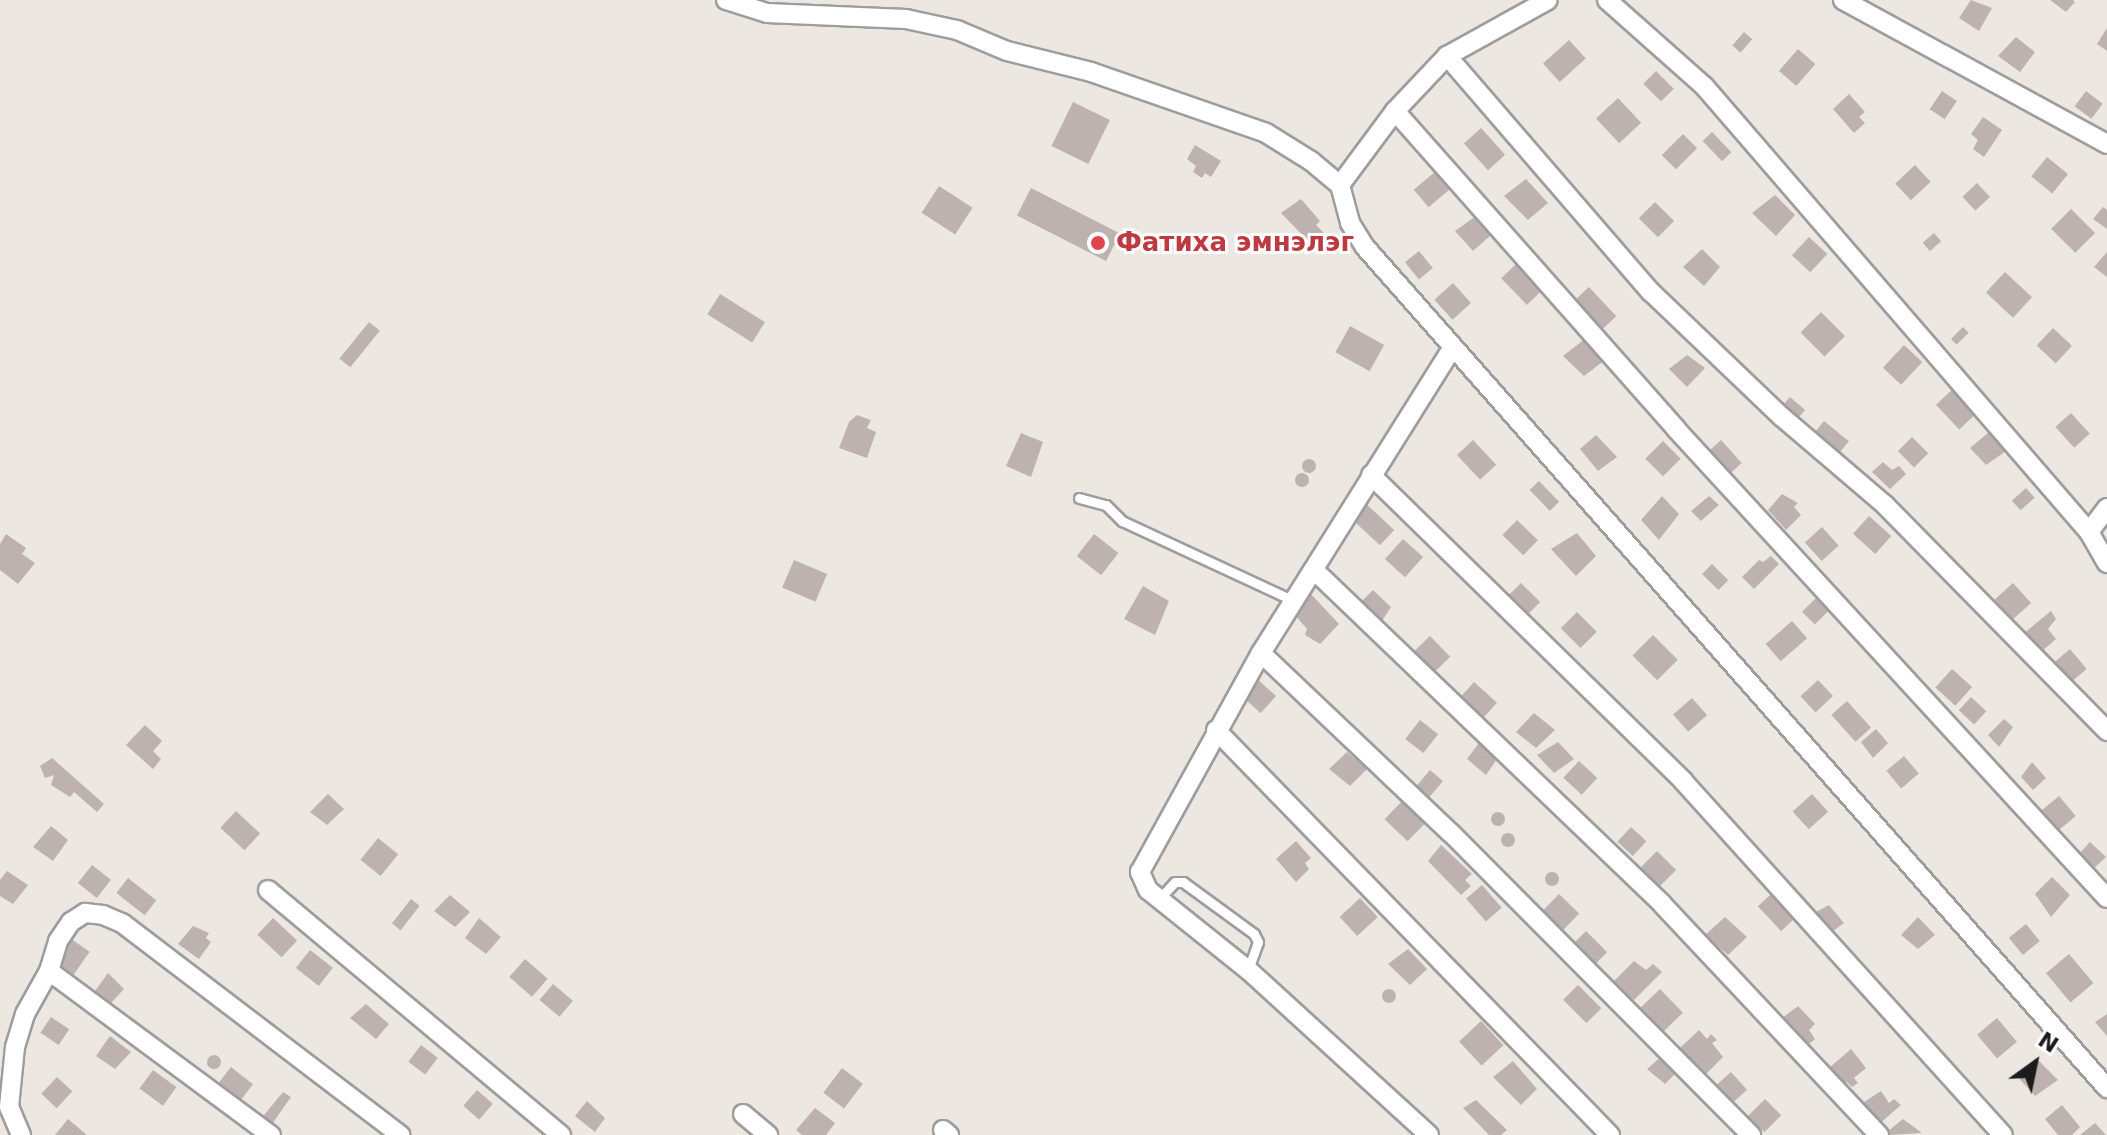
<!DOCTYPE html>
<html>
<head>
<meta charset="utf-8">
<style>
	body { margin:0 }
	#map { position:relative; width:2107px; height:1135px; overflow:hidden; background:#ede7e2; font-family:"DejaVu Sans",sans-serif }
	div>[style] { position:absolute }
	[style*='--x'] { left:calc(var(--x)*1px); top:calc(var(--y)*1px); width:calc(var(--w)*1px); rotate:calc(var(--a)*1deg) }
	.building>* { inset:0; background:#bdb2af; transform-origin:0 0 }
	.round { border-radius:50% }
	.roads { filter:drop-shadow(2px 0 #9d9d9d) drop-shadow(-2px 0 #9d9d9d) drop-shadow(0 2px #9d9d9d) drop-shadow(0 -2px #9d9d9d) }
	.lane>* { height:9px; margin:-4.5px; padding:0 4.5px; transform-origin:4.5px; border-radius:4.5px; background:#fff }
	.street>* { height:18px; margin:-9px; padding:0 9px; transform-origin:9px; border-radius:9px; background:#fff }
	.dots>* { width:22px; height:22px; translate:-50% -50%; box-sizing:border-box; border:4px solid #fff; border-radius:50% }
	span { translate:-50% -50%; white-space:nowrap; text-align:center; line-height:1.15; -webkit-text-stroke:6px #fff; paint-order:stroke }
	.health-label { font-size:26px; color:#be3a42; font-weight:700 }
	.left { translate:0 -50%; text-align:left }
	.north { position:absolute; left:1995px; top:1023px; width:80px; height:80px; -webkit-text-stroke:6px #fff; paint-order:stroke; rotate:33deg; font-size:22px; font-weight:700; line-height:32px; text-align:center; color:#1c1c1c }
	.north::after { content:''; display:block; margin:auto; width:28px; height:36px; background:#1c1c1c; clip-path:polygon(50% 0,100% 100%,50% 72%,0 100%) }
</style>
</head>
<body>
<div id="map">
	<div class="building">
		<i style="clip-path:polygon(1971px 0,1992px 8px,1979px 31px,1959px 18px)"></i>
		<i style="clip-path:polygon(2050px 0,2073px 0,2075px 2px,2066px 12px)"></i>
		<i style="clip-path:polygon(2107px 28px,2107px 51px,2097px 44px)"></i>
		<i style="left:1744px;top:32px;width:11px;height:18px;rotate:41deg"></i>
		<i style="clip-path:polygon(2016px 37px,2035px 52px,2020px 72px,1998px 56px)"></i>
		<i style="left:1569px;top:40px;width:25px;height:35px;rotate:48deg"></i>
		<i style="left:1798px;top:49px;width:23px;height:29px;rotate:41deg"></i>
		<i style="left:1656px;top:71px;width:25px;height:18px;rotate:45deg"></i>
		<i style="left:1942px;top:91px;width:18px;height:22px;rotate:34deg"></i>
		<i style="left:2086px;top:91px;width:21px;height:19px;rotate:37deg"></i>
		<i style="clip-path:polygon(1849px 94px,1865px 112px,1859px 117px,1865px 123px,1854px 133px,1833px 109px)"></i>
		<i style="left:1618px;top:98px;width:34px;height:30px;rotate:47deg"></i>
		<i style="left:1073px;top:102px;width:41px;height:49px;rotate:26deg"></i>
		<i style="clip-path:polygon(1983px 117px,2002px 130px,1984px 157px,1973px 149px,1978px 140px,1971px 134px)"></i>
		<i style="left:1481px;top:128px;width:36px;height:23px;rotate:48deg"></i>
		<i style="left:1712px;top:132px;width:28px;height:13px;rotate:46deg"></i>
		<i style="left:1683px;top:134px;width:20px;height:30px;rotate:45deg"></i>
		<i style="clip-path:polygon(1195px 145px,1221px 161px,1211px 177px,1205px 173px,1202px 178px,1193px 172px,1196px 166px,1187px 159px)"></i>
		<i style="left:2047px;top:157px;width:27px;height:25px;rotate:39deg"></i>
		<i style="left:1915px;top:165px;width:23px;height:27px;rotate:47deg"></i>
		<i style="left:1436px;top:171px;width:23px;height:29px;rotate:50deg"></i>
		<i style="clip-path:polygon(1526px 179px,1548px 203px,1528px 220px,1504px 196px)"></i>
		<i style="left:1977px;top:183px;width:19px;height:20px;rotate:47deg"></i>
		<i style="left:939px;top:186px;width:40px;height:32px;rotate:33deg"></i>
		<i style="left:1031px;top:188px;width:100px;height:31px;rotate:27deg"></i>
		<i style="clip-path:polygon(1775px 195px,1795px 215px,1776px 236px,1752px 213px)"></i>
		<i style="clip-path:polygon(1301px 199px,1320px 221px,1316px 225px,1327px 236px,1313px 246px,1281px 213px)"></i>
		<i style="left:1655px;top:202px;width:27px;height:23px;rotate:45deg"></i>
		<i style="clip-path:polygon(2103px 207px,2107px 210px,2107px 229px,2093px 219px)"></i>
		<i style="left:2071px;top:209px;width:34px;height:28px;rotate:45deg"></i>
		<i style="clip-path:polygon(1476px 216px,1491px 235px,1473px 251px,1455px 231px)"></i>
		<i style="left:1934px;top:233px;width:11px;height:15px;rotate:49deg"></i>
		<i style="left:1809px;top:237px;width:25px;height:25px;rotate:43deg"></i>
		<i style="clip-path:polygon(1702px 249px,1720px 267px,1704px 286px,1683px 267px)"></i>
		<i style="left:1419px;top:251px;width:22px;height:18px;rotate:51deg"></i>
		<i style="clip-path:polygon(2107px 252px,2107px 277px,2094px 267px)"></i>
		<i style="left:1517px;top:263px;width:37px;height:22px;rotate:46deg"></i>
		<i style="left:2005px;top:272px;width:37px;height:28px;rotate:43deg"></i>
		<i style="left:1453px;top:283px;width:27px;height:25px;rotate:48deg"></i>
		<i style="left:1589px;top:287px;width:40px;height:18px;rotate:47deg"></i>
		<i style="left:720px;top:294px;width:53px;height:24px;rotate:32deg"></i>
		<i style="left:1821px;top:312px;width:34px;height:29px;rotate:45deg"></i>
		<i style="left:369px;top:322px;width:14px;height:47px;rotate:39deg"></i>
		<i style="left:1350px;top:326px;width:39px;height:30px;rotate:29deg"></i>
		<i style="left:1963px;top:327px;width:8px;height:17px;rotate:45deg"></i>
		<i style="left:2053px;top:328px;width:26px;height:24px;rotate:43deg"></i>
		<i style="clip-path:polygon(1586px 338px,1605px 360px,1584px 376px,1563px 356px)"></i>
		<i style="left:1904px;top:345px;width:25px;height:31px;rotate:43deg"></i>
		<i style="clip-path:polygon(1687px 355px,1705px 368px,1687px 387px,1669px 369px)"></i>
		<i style="left:1955px;top:387px;width:34px;height:26px;rotate:47deg"></i>
		<i style="left:1790px;top:397px;width:20px;height:16px;rotate:41deg"></i>
		<i style="left:2071px;top:413px;width:28px;height:21px;rotate:48deg"></i>
		<i style="clip-path:polygon(857px 415px,871px 420px,867px 428px,876px 432px,867px 458px,839px 448px,849px 422px)"></i>
		<i style="left:1824px;top:421px;width:32px;height:19px;rotate:39deg"></i>
		<i style="clip-path:polygon(1989px 432px,2006px 451px,1986px 465px,1970px 448px)"></i>
		<i style="clip-path:polygon(1021px 433px,1043px 442px,1031px 477px,1006px 466px)"></i>
		<i style="clip-path:polygon(1596px 435px,1617px 457px,1598px 471px,1580px 449px)"></i>
		<i style="left:1912px;top:437px;width:23px;height:20px;rotate:45deg"></i>
		<i style="left:1473px;top:440px;width:34px;height:22px;rotate:47deg"></i>
		<i style="left:1721px;top:440px;width:31px;height:18px;rotate:48deg"></i>
		<i style="left:1663px;top:441px;width:25px;height:25px;rotate:45deg"></i>
		<i class="round" style="left:1302px;top:459px;width:14px;height:14px"></i>
		<i style="clip-path:polygon(1883px 462px,1892px 470px,1899px 466px,1906px 474px,1890px 489px,1872px 472px)"></i>
		<i class="round" style="left:1295px;top:473px;width:14px;height:14px"></i>
		<i style="left:1539px;top:481px;width:29px;height:13px;rotate:46deg"></i>
		<i style="left:2026px;top:488px;width:13px;height:19px;rotate:48deg"></i>
		<i style="clip-path:polygon(1782px 494px,1798px 503px,1794px 507px,1801px 515px,1786px 530px,1768px 510px)"></i>
		<i style="clip-path:polygon(1662px 496px,1679px 514px,1659px 540px,1641px 520px)"></i>
		<i style="clip-path:polygon(1709px 496px,1719px 505px,1701px 521px,1691px 511px)"></i>
		<i style="left:1362px;top:500px;width:44px;height:21px;rotate:43deg"></i>
		<i style="left:1869px;top:516px;width:30px;height:24px;rotate:42deg"></i>
		<i style="left:1517px;top:520px;width:29px;height:21px;rotate:44deg"></i>
		<i style="left:1822px;top:527px;width:25px;height:23px;rotate:48deg"></i>
		<i style="clip-path:polygon(1577px 533px,1596px 556px,1576px 576px,1551px 549px)"></i>
		<i style="clip-path:polygon(6px 534px,26px 548px,22px 554px,35px 563px,18px 584px,0 570px,0 544px)"></i>
		<i style="left:1094px;top:534px;width:31px;height:28px;rotate:38deg"></i>
		<i style="left:1403px;top:539px;width:27px;height:27px;rotate:42deg"></i>
		<i style="clip-path:polygon(1771px 556px,1779px 564px,1754px 589px,1742px 577px,1759px 560px,1763px 562px)"></i>
		<i style="left:794px;top:560px;width:36px;height:30px;rotate:23deg"></i>
		<i style="left:1712px;top:564px;width:23px;height:14px;rotate:45deg"></i>
		<i style="left:1521px;top:583px;width:27px;height:21px;rotate:45deg"></i>
		<i style="left:2013px;top:583px;width:27px;height:28px;rotate:48deg"></i>
		<i style="clip-path:polygon(1143px 586px,1169px 601px,1155px 635px,1124px 619px)"></i>
		<i style="clip-path:polygon(1373px 590px,1391px 607px,1380px 624px,1360px 603px)"></i>
		<i style="clip-path:polygon(1310px 593px,1339px 624px,1320px 644px,1305px 635px,1307px 629px,1294px 614px)"></i>
		<i style="left:1817px;top:597px;width:18px;height:21px;rotate:45deg"></i>
		<i style="clip-path:polygon(2051px 611px,2056px 619px,2048px 629px,2056px 639px,2040px 653px,2023px 634px)"></i>
		<i style="left:1577px;top:612px;width:28px;height:23px;rotate:45deg"></i>
		<i style="left:1792px;top:621px;width:23px;height:35px;rotate:49deg"></i>
		<i style="left:1653px;top:635px;width:35px;height:29px;rotate:45deg"></i>
		<i style="left:1430px;top:636px;width:29px;height:22px;rotate:46deg"></i>
		<i style="left:2070px;top:649px;width:26px;height:26px;rotate:50deg"></i>
		<i style="left:1952px;top:669px;width:27px;height:25px;rotate:42deg"></i>
		<i style="left:1256px;top:678px;width:27px;height:23px;rotate:42deg"></i>
		<i style="left:1818px;top:680px;width:22px;height:24px;rotate:47deg"></i>
		<i style="left:1474px;top:682px;width:31px;height:24px;rotate:42deg"></i>
		<i style="left:1971px;top:697px;width:21px;height:18px;rotate:43deg"></i>
		<i style="left:1692px;top:698px;width:23px;height:25px;rotate:49deg"></i>
		<i style="left:1847px;top:701px;width:36px;height:21px;rotate:48deg"></i>
		<i style="clip-path:polygon(1534px 713px,1555px 730px,1536px 748px,1516px 732px)"></i>
		<i style="clip-path:polygon(2004px 719px,2013px 727px,1999px 747px,1988px 735px)"></i>
		<i style="left:1420px;top:720px;width:23px;height:24px;rotate:38deg"></i>
		<i style="clip-path:polygon(145px 725px,162px 741px,153px 751px,161px 759px,153px 769px,126px 745px)"></i>
		<i style="clip-path:polygon(1876px 729px,1888px 743px,1873px 758px,1861px 742px)"></i>
		<i style="clip-path:polygon(1558px 742px,1574px 759px,1554px 773px,1537px 755px)"></i>
		<i style="clip-path:polygon(1479px 743px,1497px 759px,1486px 775px,1467px 759px)"></i>
		<i style="clip-path:polygon(1347px 752px,1367px 769px,1350px 786px,1329px 769px)"></i>
		<i style="left:1904px;top:756px;width:23px;height:23px;rotate:50deg"></i>
		<i style="clip-path:polygon(52px 758px,104px 804px,97px 812px,74px 792px,70px 797px,51px 785px,54px 775px,45px 778px,40px 766px)"></i>
		<i style="left:1579px;top:761px;width:25px;height:23px;rotate:43deg"></i>
		<i style="clip-path:polygon(2032px 762px,2046px 778px,2033px 790px,2021px 777px)"></i>
		<i style="left:1430px;top:770px;width:17px;height:21px;rotate:40deg"></i>
		<i style="clip-path:polygon(328px 794px,344px 809px,327px 825px,310px 812px)"></i>
		<i style="left:1812px;top:794px;width:24px;height:26px;rotate:48deg"></i>
		<i style="left:2059px;top:796px;width:26px;height:25px;rotate:50deg"></i>
		<i style="left:1404px;top:799px;width:32px;height:28px;rotate:44deg"></i>
		<i style="left:236px;top:811px;width:33px;height:23px;rotate:43deg"></i>
		<i class="round" style="left:1491px;top:812px;width:14px;height:14px"></i>
		<i style="clip-path:polygon(51px 826px,68px 840px,53px 861px,33px 847px)"></i>
		<i style="left:1631px;top:827px;width:21px;height:20px;rotate:43deg"></i>
		<i class="round" style="left:1501px;top:833px;width:14px;height:14px"></i>
		<i style="left:378px;top:838px;width:26px;height:28px;rotate:39deg"></i>
		<i style="clip-path:polygon(1296px 841px,1311px 858px,1305px 863px,1309px 869px,1296px 882px,1276px 859px)"></i>
		<i style="clip-path:polygon(2090px 842px,2106px 857px,2090px 872px,2078px 855px)"></i>
		<i style="clip-path:polygon(1441px 845px,1472px 874px,1465px 880px,1471px 886px,1461px 895px,1428px 861px)"></i>
		<i style="left:1657px;top:851px;width:27px;height:23px;rotate:45deg"></i>
		<i style="left:92px;top:865px;width:24px;height:23px;rotate:38deg"></i>
		<i style="clip-path:polygon(7px 871px,28px 885px,13px 904px,0 896px,0 880px)"></i>
		<i class="round" style="left:1545px;top:872px;width:14px;height:14px"></i>
		<i style="clip-path:polygon(2052px 877px,2070px 895px,2051px 917px,2035px 894px)"></i>
		<i style="left:128px;top:878px;width:36px;height:19px;rotate:38deg"></i>
		<i style="left:1482px;top:885px;width:30px;height:21px;rotate:49deg"></i>
		<i style="left:1559px;top:894px;width:28px;height:25px;rotate:44deg"></i>
		<i style="left:1771px;top:894px;width:34px;height:18px;rotate:47deg"></i>
		<i style="clip-path:polygon(450px 895px,470px 912px,455px 927px,434px 911px)"></i>
		<i style="left:1360px;top:898px;width:26px;height:28px;rotate:47deg"></i>
		<i style="left:411px;top:899px;width:11px;height:31px;rotate:38deg"></i>
		<i style="clip-path:polygon(1829px 905px,1844px 923px,1829px 934px,1812px 914px)"></i>
		<i style="clip-path:polygon(1725px 917px,1747px 937px,1728px 955px,1705px 935px)"></i>
		<i style="clip-path:polygon(1918px 917px,1935px 935px,1918px 949px,1901px 935px)"></i>
		<i style="left:273px;top:918px;width:33px;height:23px;rotate:43deg"></i>
		<i style="clip-path:polygon(479px 918px,501px 937px,486px 954px,465px 938px)"></i>
		<i style="left:2026px;top:924px;width:22px;height:22px;rotate:51deg"></i>
		<i style="clip-path:polygon(193px 926px,209px 933px,206px 938px,211px 942px,199px 959px,178px 944px)"></i>
		<i style="left:1586px;top:931px;width:30px;height:20px;rotate:45deg"></i>
		<i style="left:70px;top:938px;width:24px;height:28px;rotate:35deg"></i>
		<i style="clip-path:polygon(1408px 949px,1427px 969px,1410px 985px,1388px 964px)"></i>
		<i style="left:310px;top:950px;width:29px;height:23px;rotate:38deg"></i>
		<i style="left:2069px;top:954px;width:38px;height:30px;rotate:50deg"></i>
		<i style="left:525px;top:959px;width:30px;height:24px;rotate:41deg"></i>
		<i style="clip-path:polygon(1634px 961px,1646px 970px,1653px 964px,1662px 972px,1634px 1000px,1613px 982px)"></i>
		<i style="clip-path:polygon(108px 973px,124px 989px,111px 1003px,95px 991px)"></i>
		<i style="left:553px;top:984px;width:26px;height:21px;rotate:40deg"></i>
		<i style="left:1578px;top:985px;width:33px;height:21px;rotate:45deg"></i>
		<i style="left:1660px;top:989px;width:33px;height:27px;rotate:46deg"></i>
		<i class="round" style="left:1382px;top:989px;width:14px;height:14px"></i>
		<i style="clip-path:polygon(366px 1004px,389px 1024px,376px 1039px,350px 1018px)"></i>
		<i style="clip-path:polygon(1798px 1006px,1815px 1024px,1809px 1030px,1815px 1039px,1807px 1046px,1781px 1019px)"></i>
		<i style="clip-path:polygon(2107px 1014px,2107px 1036px,2095px 1022px)"></i>
		<i style="left:51px;top:1017px;width:22px;height:19px;rotate:34deg"></i>
		<i style="left:1997px;top:1018px;width:31px;height:26px;rotate:50deg"></i>
		<i style="left:1481px;top:1021px;width:33px;height:30px;rotate:47deg"></i>
		<i style="clip-path:polygon(1699px 1030px,1707px 1039px,1711px 1034px,1717px 1040px,1712px 1043px,1723px 1057px,1706px 1074px,1680px 1048px)"></i>
		<i style="clip-path:polygon(110px 1036px,131px 1052px,115px 1069px,96px 1056px)"></i>
		<i style="left:421px;top:1045px;width:21px;height:21px;rotate:37deg"></i>
		<i style="clip-path:polygon(1851px 1049px,1866px 1068px,1854px 1078px,1858px 1083px,1852px 1087px,1847px 1082px,1844px 1085px,1829px 1068px)"></i>
		<i style="clip-path:polygon(1663px 1055px,1679px 1070px,1665px 1084px,1647px 1069px)"></i>
		<i class="round" style="left:207px;top:1055px;width:14px;height:14px"></i>
		<i style="clip-path:polygon(2036px 1058px,2058px 1080px,2035px 1096px,2016px 1075px)"></i>
		<i style="clip-path:polygon(1513px 1061px,1537px 1089px,1521px 1105px,1493px 1077px)"></i>
		<i style="left:231px;top:1067px;width:28px;height:25px;rotate:38deg"></i>
		<i style="left:842px;top:1068px;width:26px;height:31px;rotate:37deg"></i>
		<i style="left:153px;top:1070px;width:29px;height:23px;rotate:36deg"></i>
		<i style="left:1731px;top:1072px;width:24px;height:21px;rotate:48deg"></i>
		<i style="left:57px;top:1077px;width:21px;height:23px;rotate:43deg"></i>
		<i style="left:477px;top:1090px;width:21px;height:21px;rotate:41deg"></i>
		<i style="clip-path:polygon(1881px 1091px,1889px 1103px,1894px 1099px,1901px 1105px,1878px 1125px,1861px 1104px)"></i>
		<i style="clip-path:polygon(283px 1092px,291px 1097px,270px 1127px,260px 1120px)"></i>
		<i style="left:1765px;top:1099px;width:23px;height:24px;rotate:45deg"></i>
		<i style="clip-path:polygon(1476px 1100px,1507px 1130px,1501px 1135px,1489px 1135px,1463px 1108px)"></i>
		<i style="clip-path:polygon(587px 1101px,605px 1118px,595px 1132px,575px 1116px)"></i>
		<i style="clip-path:polygon(2062px 1105px,2080px 1127px,2072px 1135px,2058px 1135px,2045px 1119px)"></i>
		<i style="clip-path:polygon(815px 1108px,835px 1123px,826px 1135px,802px 1135px,796px 1130px)"></i>
		<i style="clip-path:polygon(68px 1119px,87px 1135px,55px 1135px)"></i>
		<i style="clip-path:polygon(1903px 1119px,1922px 1133px,1890px 1135px,1887px 1132px)"></i>
		<i style="clip-path:polygon(2095px 1123px,2106px 1135px,2080px 1135px)"></i>
	</div>
	<div class="roads">
		<div class="lane">
			<i style="--x:1079;--y:498;--w:28;--a:15"></i>
			<i style="--x:1106;--y:505;--w:23;--a:45"></i>
			<i style="--x:1122;--y:521;--w:190;--a:24.9"></i>
			<i style="--x:1159;--y:899;--w:23;--a:-47"></i>
			<i style="--x:1175;--y:882;--w:8;--a:0"></i>
			<i style="--x:1183;--y:882;--w:88;--a:36.2"></i>
			<i style="--x:1254;--y:934;--w:9;--a:63"></i>
			<i style="--x:1258;--y:942;--w:30;--a:110"></i>
		</div>
		<div class="street">
			<i style="--x:726;--y:0;--w:43;--a:17.6"></i>
			<i style="--x:767;--y:13;--w:139;--a:2.5"></i>
			<i style="--x:906;--y:19;--w:52;--a:12.2"></i>
			<i style="--x:957;--y:30;--w:54;--a:22.8"></i>
			<i style="--x:1007;--y:51;--w:87;--a:14"></i>
			<i style="--x:1091;--y:72;--w:185;--a:19.2"></i>
			<i style="--x:1266;--y:133;--w:53;--a:31.9"></i>
			<i style="--x:1311;--y:161;--w:38;--a:40"></i>
			<i style="--x:1340;--y:185;--w:39;--a:75"></i>
			<i style="--x:1350;--y:223;--w:28;--a:58"></i>
			<i style="--x:1365;--y:247;--w:1122;--a:48.58"></i>
			<i style="--x:1607;--y:0;--w:130;--a:41.6"></i>
			<i style="--x:1704;--y:86;--w:589;--a:49.2"></i>
			<i style="--x:1843;--y:0;--w:301;--a:28.6"></i>
			<i style="--x:1447;--y:56;--w:312;--a:49.2"></i>
			<i style="--x:1651;--y:292;--w:181;--a:43.7"></i>
			<i style="--x:1782;--y:417;--w:135;--a:40.5"></i>
			<i style="--x:1885;--y:505;--w:317;--a:45.5"></i>
			<i style="--x:1395;--y:111;--w:424;--a:48.5"></i>
			<i style="--x:1676;--y:429;--w:637;--a:47.42"></i>
			<i style="--x:1340;--y:185;--w:92;--a:-53.4"></i>
			<i style="--x:1395;--y:111;--w:76;--a:-46.6"></i>
			<i style="--x:1447;--y:56;--w:115;--a:-29"></i>
			<i style="--x:1371;--y:475;--w:437;--a:44.4"></i>
			<i style="--x:1683;--y:781;--w:477;--a:47.9"></i>
			<i style="--x:2107;--y:508;--w:30;--a:127"></i>
			<i style="--x:2089;--y:532;--w:36;--a:60"></i>
			<i style="--x:1314;--y:570;--w:482;--a:43.8"></i>
			<i style="--x:1662;--y:904;--w:317;--a:46.8"></i>
			<i style="--x:1261;--y:653;--w:262;--a:43.5"></i>
			<i style="--x:1451;--y:833;--w:426;--a:45.2"></i>
			<i style="--x:1216;--y:730;--w:565;--a:45.79"></i>
			<i style="--x:268;--y:890;--w:382;--a:39.9"></i>
			<i style="--x:49;--y:971;--w:276;--a:36.5"></i>
			<i style="--x:743;--y:1114;--w:33;--a:40"></i>
			<i style="--x:943;--y:1130;--w:8;--a:40"></i>
			<i style="--x:21;--y:1135;--w:30;--a:-113"></i>
			<i style="--x:9;--y:1107;--w:60;--a:-84.3"></i>
			<i style="--x:15;--y:1047;--w:34;--a:-73"></i>
			<i style="--x:25;--y:1014;--w:49;--a:-60.8"></i>
			<i style="--x:49;--y:971;--w:31;--a:-73"></i>
			<i style="--x:58;--y:941;--w:23;--a:-56"></i>
			<i style="--x:71;--y:922;--w:17;--a:-33"></i>
			<i style="--x:85;--y:913;--w:18;--a:6"></i>
			<i style="--x:103;--y:915;--w:21;--a:23"></i>
			<i style="--x:122;--y:923;--w:350;--a:37.3"></i>
			<i style="--x:1429;--y:1135;--w:245;--a:-137.6"></i>
			<i style="--x:1248;--y:970;--w:128;--a:-141.3"></i>
			<i style="--x:1148;--y:890;--w:20;--a:-114"></i>
			<i style="--x:1140;--y:872;--w:250;--a:-61.1"></i>
			<i style="--x:1261;--y:653;--w:361;--a:-57.9"></i>
		</div>
	</div>
	<div class="dots">
		<i style="left:1098px;top:243px;background:#e0444e"></i>
	</div>
	<div class="health-label">
		<span class="left" style="left:1116px;top:243px">Фатиха эмнэлэг</span>
	</div>
	<div class="north">N</div>
</div>
</body>
</html>
